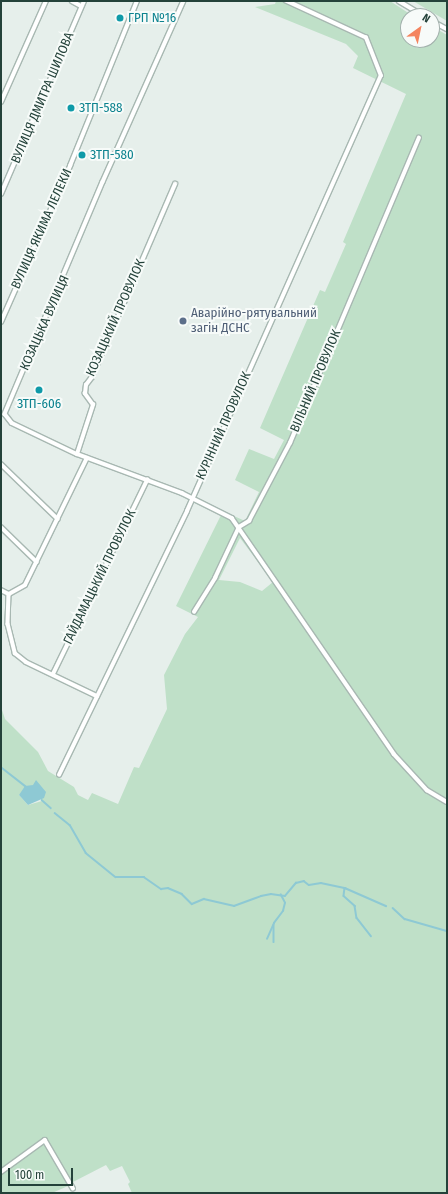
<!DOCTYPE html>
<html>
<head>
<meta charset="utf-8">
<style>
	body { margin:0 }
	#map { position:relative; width:448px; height:1194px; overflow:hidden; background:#e6efeb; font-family:"Fira Sans Condensed",sans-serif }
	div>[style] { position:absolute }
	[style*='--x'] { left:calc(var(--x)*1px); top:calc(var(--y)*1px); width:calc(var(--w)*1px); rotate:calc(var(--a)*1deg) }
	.green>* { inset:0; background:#bfe0c8 }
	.water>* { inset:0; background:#8ec9d4 }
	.stream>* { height:1.5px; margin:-0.75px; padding:0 0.75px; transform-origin:0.75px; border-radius:0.75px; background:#8ec9d4 }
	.roads { filter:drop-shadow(1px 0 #a8b8b2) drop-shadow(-1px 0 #a8b8b2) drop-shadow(0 1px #a8b8b2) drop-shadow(0 -1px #a8b8b2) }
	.street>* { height:3.5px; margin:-1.75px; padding:0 1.75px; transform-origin:1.75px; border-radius:1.75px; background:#fff }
	.dots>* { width:11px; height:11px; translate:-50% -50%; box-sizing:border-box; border:2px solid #f7fbf9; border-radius:50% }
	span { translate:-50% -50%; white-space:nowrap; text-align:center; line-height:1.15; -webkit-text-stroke:4px #f7fbf9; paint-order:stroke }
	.culture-label { font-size:13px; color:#0d838f }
	.left { translate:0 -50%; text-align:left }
	.street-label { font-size:13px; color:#24423a }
	.service-label { font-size:13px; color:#4e5e75 }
	.frame { position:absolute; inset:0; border:2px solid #24423a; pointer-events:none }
	.north { position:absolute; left:400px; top:8px; width:40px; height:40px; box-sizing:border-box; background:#f7fbf9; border:1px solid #a3b1ad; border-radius:50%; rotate:33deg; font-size:11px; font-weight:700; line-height:16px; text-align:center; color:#24423a }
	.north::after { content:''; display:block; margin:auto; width:14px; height:18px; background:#f4845f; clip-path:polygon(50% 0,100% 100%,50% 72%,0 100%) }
	.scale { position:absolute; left:8px; top:1168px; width:65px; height:18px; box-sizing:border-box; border:2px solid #24423a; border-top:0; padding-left:5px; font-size:12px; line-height:14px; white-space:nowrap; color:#24423a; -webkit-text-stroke:3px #f7fbf9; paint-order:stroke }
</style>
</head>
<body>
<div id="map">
	<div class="green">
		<i style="clip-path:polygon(evenodd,276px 1px,390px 1px,413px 16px,408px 16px,408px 40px,432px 40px,432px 26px,447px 35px,447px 1193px,132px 1193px,128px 1184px,130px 1182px,122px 1166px,110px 1171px,106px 1165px,73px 1182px,75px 1187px,71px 1189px,68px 1186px,52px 1193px,1px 1193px,1px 707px,5px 719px,38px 752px,48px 771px,74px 787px,78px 795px,88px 800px,92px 793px,118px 804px,134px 767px,139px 768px,167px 709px,164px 675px,185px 634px,198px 617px,176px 606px,223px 511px,245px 521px,259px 492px,235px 480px,249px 449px,274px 459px,284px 440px,260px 428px,320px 290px,325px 292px,346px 244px,343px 242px,406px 94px,353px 68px,358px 56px,346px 44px,255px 7px,275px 4px,276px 1px,240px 538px,273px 582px,262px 591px,240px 582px,219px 580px,240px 538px,276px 1px,33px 785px,42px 801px,28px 805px,19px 795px,33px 785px)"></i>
		<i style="clip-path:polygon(413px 1px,447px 1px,447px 21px)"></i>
	</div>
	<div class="water">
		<i style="clip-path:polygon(36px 780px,46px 792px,44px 798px,28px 805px,19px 795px,25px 786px,33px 785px)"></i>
	</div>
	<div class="stream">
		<i style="--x:1;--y:767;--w:31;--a:38"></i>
		<i style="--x:42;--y:800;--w:12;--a:42"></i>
		<i style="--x:55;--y:813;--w:19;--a:39"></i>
		<i style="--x:70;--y:825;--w:32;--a:60"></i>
		<i style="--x:86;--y:853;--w:38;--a:39"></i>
		<i style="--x:116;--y:877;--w:28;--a:0"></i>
		<i style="--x:144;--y:877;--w:21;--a:35"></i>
		<i style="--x:161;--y:889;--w:7;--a:-8"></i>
		<i style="--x:168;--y:888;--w:15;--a:23"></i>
		<i style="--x:182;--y:894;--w:14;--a:45"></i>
		<i style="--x:192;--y:904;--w:13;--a:-23"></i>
		<i style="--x:204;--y:899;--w:31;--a:13"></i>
		<i style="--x:234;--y:906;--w:29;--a:-20"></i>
		<i style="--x:261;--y:896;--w:10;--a:-11"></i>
		<i style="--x:271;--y:894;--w:14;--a:8"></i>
		<i style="--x:285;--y:896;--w:17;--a:-50"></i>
		<i style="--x:296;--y:883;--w:8;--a:-14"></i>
		<i style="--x:304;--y:881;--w:6;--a:39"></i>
		<i style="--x:309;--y:885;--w:12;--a:-9"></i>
		<i style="--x:321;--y:883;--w:25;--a:12"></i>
		<i style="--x:345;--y:888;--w:45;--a:23.7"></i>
		<i style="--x:345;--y:888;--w:8;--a:97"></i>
		<i style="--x:344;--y:896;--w:15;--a:42"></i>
		<i style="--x:355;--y:906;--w:12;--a:81"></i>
		<i style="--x:357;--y:918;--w:23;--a:52"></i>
		<i style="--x:393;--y:908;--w:16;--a:43"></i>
		<i style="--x:405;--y:919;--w:44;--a:15.9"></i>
		<i style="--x:274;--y:925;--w:17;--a:90"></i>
		<i style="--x:267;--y:939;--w:17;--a:-66"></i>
		<i style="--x:274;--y:923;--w:15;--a:-53"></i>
		<i style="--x:283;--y:911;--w:8;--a:-76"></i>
		<i style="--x:285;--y:903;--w:9;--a:-117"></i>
	</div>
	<div class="roads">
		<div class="street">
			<i style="--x:72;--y:1;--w:10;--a:29"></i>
			<i style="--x:184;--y:1;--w:198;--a:114.1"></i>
			<i style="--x:103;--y:182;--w:252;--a:112.9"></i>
			<i style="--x:5;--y:414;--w:11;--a:52"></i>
			<i style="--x:12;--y:423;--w:72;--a:25.5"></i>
			<i style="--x:77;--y:454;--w:112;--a:20.4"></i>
			<i style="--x:182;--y:493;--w:56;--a:26.6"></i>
			<i style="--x:232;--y:518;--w:286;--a:55.5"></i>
			<i style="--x:394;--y:754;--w:49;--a:47.5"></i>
			<i style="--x:427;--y:790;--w:23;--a:31"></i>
			<i style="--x:399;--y:1;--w:29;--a:31"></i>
			<i style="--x:432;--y:21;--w:17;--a:28"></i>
			<i style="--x:1;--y:102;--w:111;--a:-66"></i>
			<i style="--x:1;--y:194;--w:210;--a:-66.7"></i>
			<i style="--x:1;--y:322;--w:171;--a:-66.1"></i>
			<i style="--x:70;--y:166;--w:178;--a:-67.9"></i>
			<i style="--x:77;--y:454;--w:52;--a:-71.9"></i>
			<i style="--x:93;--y:405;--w:14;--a:-126"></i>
			<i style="--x:85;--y:394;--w:9;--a:-84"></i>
			<i style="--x:86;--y:385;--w:10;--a:-53"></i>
			<i style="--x:92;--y:377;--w:210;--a:-66.7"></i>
			<i style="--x:1;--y:464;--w:79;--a:44"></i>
			<i style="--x:1;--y:527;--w:50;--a:44.2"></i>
			<i style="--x:1;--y:590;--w:9;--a:27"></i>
			<i style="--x:9;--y:594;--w:18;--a:-29"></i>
			<i style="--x:25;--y:585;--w:141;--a:-64"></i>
			<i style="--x:9;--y:594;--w:30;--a:92"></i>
			<i style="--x:8;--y:624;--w:30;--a:76"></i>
			<i style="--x:15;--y:653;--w:14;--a:39"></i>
			<i style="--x:26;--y:662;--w:79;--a:25.6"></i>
			<i style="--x:194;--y:612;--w:40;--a:-58"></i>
			<i style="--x:215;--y:578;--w:56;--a:-64.8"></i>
			<i style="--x:239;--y:527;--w:12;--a:-31"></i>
			<i style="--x:249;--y:521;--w:88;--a:-62.3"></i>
			<i style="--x:290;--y:443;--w:331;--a:-67.1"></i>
			<i style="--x:53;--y:674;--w:216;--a:-64.1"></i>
			<i style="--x:59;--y:775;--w:293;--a:-64.1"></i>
			<i style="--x:187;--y:511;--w:476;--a:-66"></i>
			<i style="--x:381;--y:76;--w:41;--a:-111.5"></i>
			<i style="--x:366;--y:38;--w:88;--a:-155.2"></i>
			<i style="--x:1;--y:1172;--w:54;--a:-36"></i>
			<i style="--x:45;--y:1140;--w:56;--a:59.7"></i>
		</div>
	</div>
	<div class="dots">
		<i style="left:120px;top:18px;background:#0f9aa8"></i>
		<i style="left:71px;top:108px;background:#0f9aa8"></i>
		<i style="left:82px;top:155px;background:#0f9aa8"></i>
		<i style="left:183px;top:321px;background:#5c6f8a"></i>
		<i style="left:39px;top:390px;background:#0f9aa8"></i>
	</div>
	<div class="culture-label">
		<span class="left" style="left:128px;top:18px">ГРП №16</span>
		<span class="left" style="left:79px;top:108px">ЗТП-588</span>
		<span class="left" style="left:90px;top:155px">ЗТП-580</span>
		<span style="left:39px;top:404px">ЗТП-606</span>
	</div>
	<div class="street-label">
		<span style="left:43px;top:98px;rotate:-67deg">ВУЛИЦЯ ДМИТРА ШИЛОВА</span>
		<span style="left:42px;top:229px;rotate:-66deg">ВУЛИЦЯ ЯКИМА ЛЕЛЕКИ</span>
		<span style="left:116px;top:318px;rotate:-66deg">КОЗАЦЬКИЙ ПРОВУЛОК</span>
		<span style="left:45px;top:323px;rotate:-66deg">КОЗАЦЬКА ВУЛИЦЯ</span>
		<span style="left:316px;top:381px;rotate:-67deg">ВІЛЬНИЙ ПРОВУЛОК</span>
		<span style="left:224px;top:426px;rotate:-66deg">КУРІННИЙ ПРОВУЛОК</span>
		<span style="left:100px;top:577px;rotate:-64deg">ГАЙДАМАЦЬКИЙ ПРОВУЛОК</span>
	</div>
	<div class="service-label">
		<span class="left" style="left:191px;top:321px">Аварійно-рятувальний<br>загін ДСНС</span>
	</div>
	<div class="frame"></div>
	<div class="north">N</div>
	<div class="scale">100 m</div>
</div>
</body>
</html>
